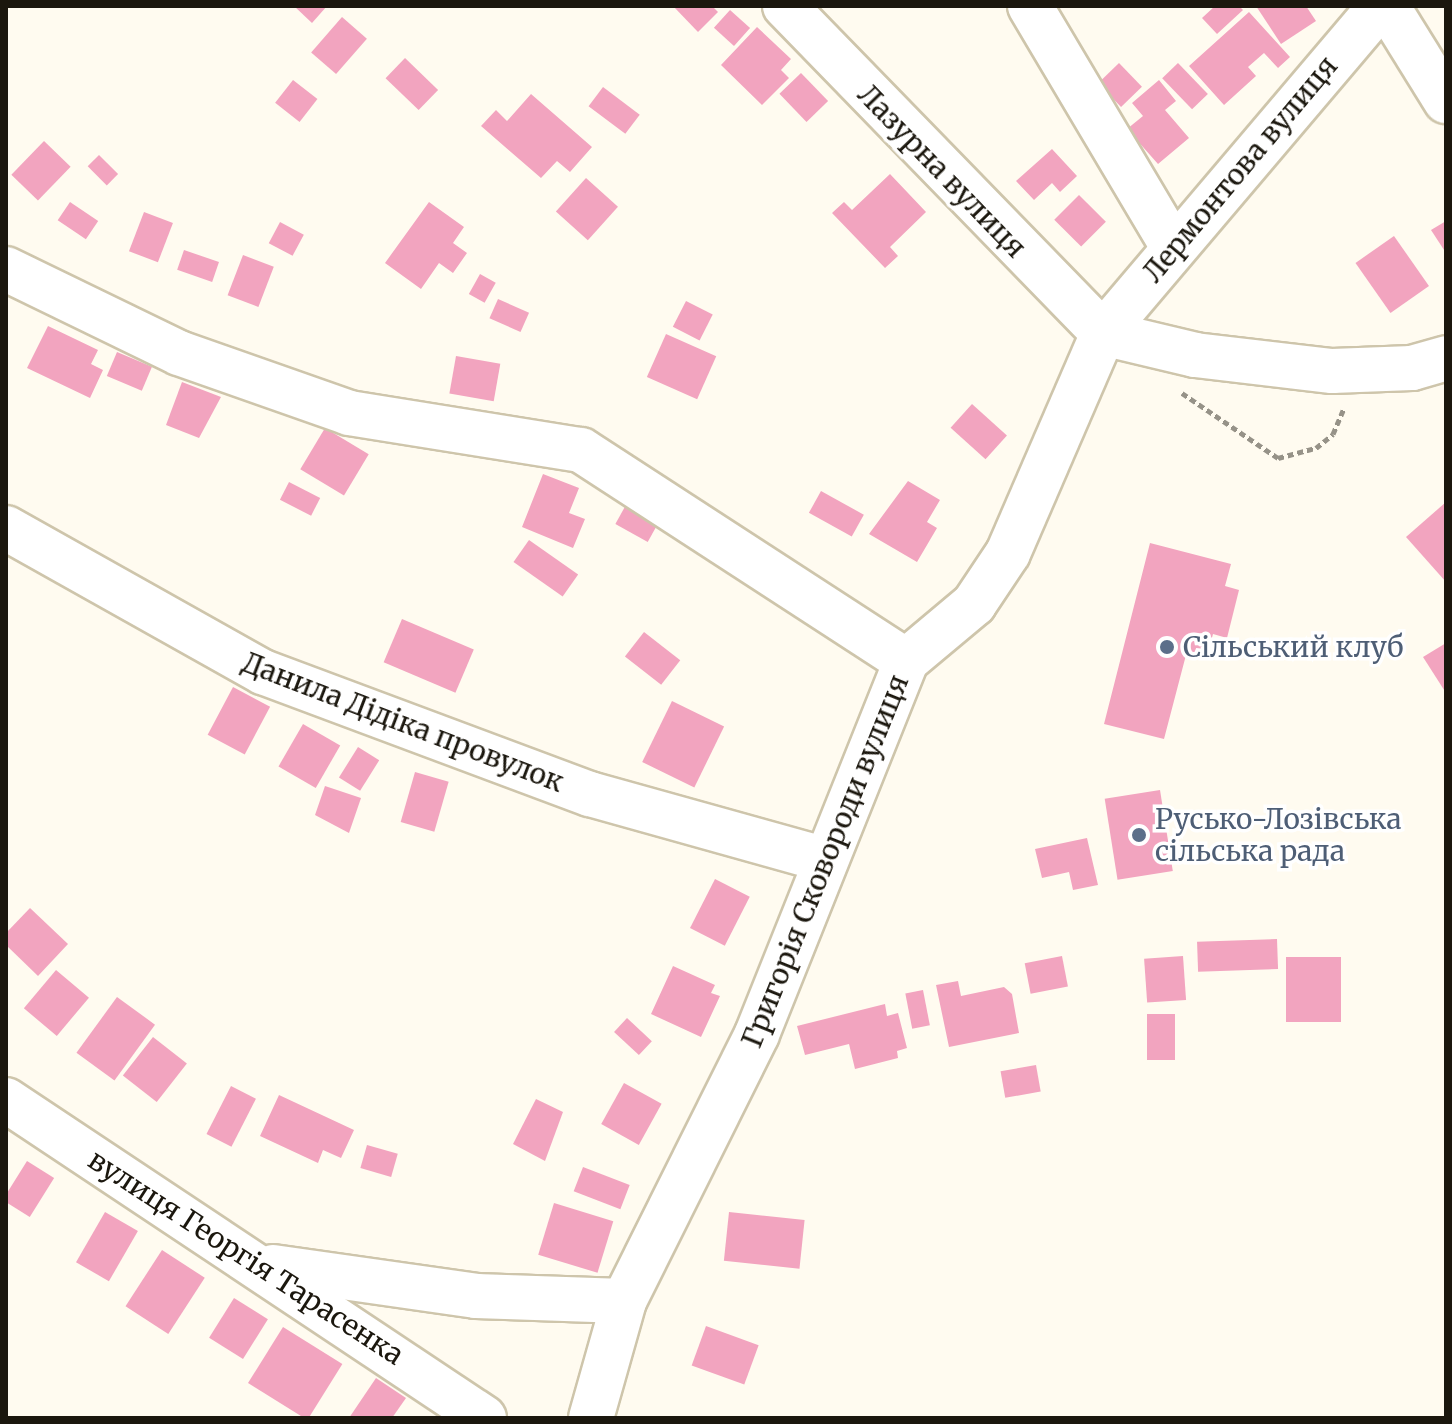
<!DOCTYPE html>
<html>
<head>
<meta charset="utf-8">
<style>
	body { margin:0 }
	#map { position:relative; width:1452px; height:1424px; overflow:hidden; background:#fffbf0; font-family:Merriweather,serif }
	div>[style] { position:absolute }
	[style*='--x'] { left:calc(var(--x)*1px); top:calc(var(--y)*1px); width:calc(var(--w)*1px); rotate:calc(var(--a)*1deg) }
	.building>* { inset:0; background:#f2a4bf; transform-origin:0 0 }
	.path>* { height:5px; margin-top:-2.5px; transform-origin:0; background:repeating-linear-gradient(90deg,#969288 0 6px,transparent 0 10px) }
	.roads { filter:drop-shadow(2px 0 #cec5ab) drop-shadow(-2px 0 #cec5ab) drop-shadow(0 2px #cec5ab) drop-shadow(0 -2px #cec5ab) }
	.minor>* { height:44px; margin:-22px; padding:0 22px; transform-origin:22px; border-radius:22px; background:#fff }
	.dots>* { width:22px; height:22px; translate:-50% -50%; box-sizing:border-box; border:4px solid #fff; border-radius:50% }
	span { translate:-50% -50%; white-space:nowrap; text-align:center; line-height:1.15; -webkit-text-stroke:7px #fff; paint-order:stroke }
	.street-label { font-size:28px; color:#1b170e }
	.service-label { font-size:28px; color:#4e5e75 }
	.left { translate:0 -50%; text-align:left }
	.frame { position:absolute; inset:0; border:8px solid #1b170e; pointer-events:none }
</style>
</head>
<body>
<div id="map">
	<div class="building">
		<i style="clip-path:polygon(294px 6px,327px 6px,312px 23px)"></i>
		<i style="clip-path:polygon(673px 6px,712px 6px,718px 12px,698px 32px)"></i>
		<i style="clip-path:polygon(1215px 6px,1239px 6px,1243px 10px,1217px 34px,1202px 18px)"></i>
		<i style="clip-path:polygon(1256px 6px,1306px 6px,1316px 21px,1281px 44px)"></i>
		<i style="left:730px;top:10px;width:27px;height:24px;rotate:42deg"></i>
		<i style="clip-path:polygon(1249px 12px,1290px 57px,1278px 68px,1264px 53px,1248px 67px,1256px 76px,1224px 105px,1189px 66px)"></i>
		<i style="left:342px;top:17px;width:33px;height:47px;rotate:41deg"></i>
		<i style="clip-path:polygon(757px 27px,791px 59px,781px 70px,789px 78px,762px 105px,721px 65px)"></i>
		<i style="left:405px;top:58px;width:46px;height:28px;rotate:44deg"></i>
		<i style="left:1119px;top:63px;width:33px;height:29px;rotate:46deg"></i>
		<i style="left:1178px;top:63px;width:43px;height:22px;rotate:46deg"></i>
		<i style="left:801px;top:73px;width:39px;height:30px;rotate:46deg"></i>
		<i style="left:293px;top:80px;width:31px;height:29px;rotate:38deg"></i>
		<i style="clip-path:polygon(1159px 80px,1176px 101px,1165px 110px,1189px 138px,1158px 164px,1127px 129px,1143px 116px,1132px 103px)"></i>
		<i style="left:603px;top:87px;width:46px;height:24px;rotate:37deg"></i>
		<i style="clip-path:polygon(531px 94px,592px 147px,570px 172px,557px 161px,541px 178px,481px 126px,496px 110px,507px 121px)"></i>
		<i style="left:44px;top:141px;width:37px;height:47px;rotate:44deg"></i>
		<i style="clip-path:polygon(1052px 149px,1077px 176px,1060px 192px,1052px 183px,1034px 200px,1016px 181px)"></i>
		<i style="left:99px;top:155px;width:27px;height:16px;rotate:45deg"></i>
		<i style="clip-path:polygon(890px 174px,926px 212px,890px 247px,898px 256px,885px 268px,832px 213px,844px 202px,852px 210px)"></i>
		<i style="left:586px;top:178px;width:43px;height:45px;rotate:42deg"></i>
		<i style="left:1079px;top:195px;width:38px;height:35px;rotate:45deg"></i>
		<i style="left:70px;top:202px;width:34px;height:22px;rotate:34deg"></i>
		<i style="clip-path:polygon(429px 202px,464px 227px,453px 243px,467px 253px,453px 273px,439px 263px,421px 289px,385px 263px)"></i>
		<i style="left:144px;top:212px;width:31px;height:42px;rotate:21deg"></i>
		<i style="clip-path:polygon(1446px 221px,1446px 253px,1431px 230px)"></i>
		<i style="left:280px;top:222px;width:27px;height:24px;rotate:28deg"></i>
		<i style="left:1394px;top:236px;width:61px;height:47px;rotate:55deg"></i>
		<i style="left:184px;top:250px;width:37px;height:21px;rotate:19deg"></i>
		<i style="left:243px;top:255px;width:33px;height:43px;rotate:21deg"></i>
		<i style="left:480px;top:274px;width:18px;height:23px;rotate:29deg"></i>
		<i style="left:498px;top:299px;width:34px;height:21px;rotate:24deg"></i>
		<i style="left:686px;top:301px;width:30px;height:29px;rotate:27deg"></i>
		<i style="clip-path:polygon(48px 326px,98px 350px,91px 364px,103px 370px,90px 398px,27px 368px)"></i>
		<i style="left:666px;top:334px;width:55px;height:47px;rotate:24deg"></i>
		<i style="left:117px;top:352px;width:38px;height:26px;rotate:23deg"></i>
		<i style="left:456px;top:356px;width:45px;height:38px;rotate:10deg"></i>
		<i style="clip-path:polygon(182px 382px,221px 397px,199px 438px,166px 425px)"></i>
		<i style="left:972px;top:404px;width:47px;height:32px;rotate:42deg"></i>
		<i style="left:325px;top:428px;width:51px;height:48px;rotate:31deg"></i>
		<i style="clip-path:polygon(543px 474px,579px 488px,569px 513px,585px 519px,573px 548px,522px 527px)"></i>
		<i style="clip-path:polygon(908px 481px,940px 500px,927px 522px,937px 528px,917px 562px,869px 534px)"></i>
		<i style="left:289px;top:482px;width:35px;height:20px;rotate:27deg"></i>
		<i style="left:821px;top:491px;width:49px;height:25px;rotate:29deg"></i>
		<i style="clip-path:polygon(1446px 502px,1446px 582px,1406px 537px)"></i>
		<i style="left:627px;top:503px;width:37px;height:24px;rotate:29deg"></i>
		<i style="left:529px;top:540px;width:60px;height:27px;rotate:35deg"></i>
		<i style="clip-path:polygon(1150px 543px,1231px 564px,1225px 586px,1239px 590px,1227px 638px,1213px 634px,1206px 660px,1186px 655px,1164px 739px,1104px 724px)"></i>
		<i style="left:402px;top:619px;width:78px;height:47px;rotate:23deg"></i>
		<i style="left:644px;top:632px;width:46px;height:31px;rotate:38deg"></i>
		<i style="clip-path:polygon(1446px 643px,1446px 693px,1423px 657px)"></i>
		<i style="left:233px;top:687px;width:42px;height:54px;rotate:28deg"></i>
		<i style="left:672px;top:701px;width:58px;height:68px;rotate:26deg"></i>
		<i style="left:303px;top:724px;width:43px;height:49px;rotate:30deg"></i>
		<i style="left:358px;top:747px;width:25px;height:36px;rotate:32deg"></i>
		<i style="left:415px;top:772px;width:35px;height:52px;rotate:16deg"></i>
		<i style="clip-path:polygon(325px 786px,361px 798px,349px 833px,315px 815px)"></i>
		<i style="left:1160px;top:790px;width:82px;height:56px;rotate:81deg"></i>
		<i style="clip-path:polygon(1087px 838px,1098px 885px,1073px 890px,1069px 872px,1042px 878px,1035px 849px)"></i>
		<i style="left:715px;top:879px;width:39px;height:55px;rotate:27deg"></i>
		<i style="clip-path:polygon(30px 908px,68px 944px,38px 976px,6px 945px,6px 933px)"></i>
		<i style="left:1277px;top:939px;width:30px;height:80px;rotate:88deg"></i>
		<i style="left:1062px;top:956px;width:31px;height:38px;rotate:79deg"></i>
		<i style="left:1183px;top:956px;width:44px;height:39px;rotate:86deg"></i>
		<i style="left:1286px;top:957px;width:55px;height:65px"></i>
		<i style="clip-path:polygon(673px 966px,715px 985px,711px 993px,720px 996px,701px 1037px,651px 1014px)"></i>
		<i style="left:56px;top:970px;width:43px;height:50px;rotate:40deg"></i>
		<i style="clip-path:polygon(958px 981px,961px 996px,1004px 987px,1012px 994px,1019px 1033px,949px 1047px,936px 985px)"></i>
		<i style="left:923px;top:990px;width:36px;height:18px;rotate:79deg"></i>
		<i style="left:117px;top:997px;width:47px;height:69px;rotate:36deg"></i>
		<i style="clip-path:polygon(885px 1004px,887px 1016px,898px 1013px,907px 1048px,897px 1051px,898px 1058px,855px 1069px,849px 1044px,805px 1055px,797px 1026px)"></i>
		<i style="left:1147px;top:1014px;width:28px;height:46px"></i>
		<i style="left:627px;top:1018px;width:34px;height:19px;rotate:43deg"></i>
		<i style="left:153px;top:1037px;width:43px;height:49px;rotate:38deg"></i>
		<i style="left:1036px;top:1065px;width:27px;height:36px;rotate:80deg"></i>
		<i style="left:624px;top:1083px;width:43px;height:47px;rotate:29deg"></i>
		<i style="left:231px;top:1086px;width:28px;height:54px;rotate:27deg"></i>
		<i style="clip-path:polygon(279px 1095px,354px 1130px,341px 1158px,323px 1150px,318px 1163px,260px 1136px)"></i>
		<i style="clip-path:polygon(536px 1099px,563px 1112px,545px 1161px,513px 1144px)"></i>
		<i style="left:367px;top:1145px;width:32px;height:24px;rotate:16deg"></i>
		<i style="left:27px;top:1161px;width:32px;height:46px;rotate:32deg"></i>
		<i style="left:583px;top:1167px;width:50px;height:26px;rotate:21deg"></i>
		<i style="left:554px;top:1203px;width:62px;height:54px;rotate:17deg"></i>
		<i style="left:105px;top:1212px;width:38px;height:58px;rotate:30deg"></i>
		<i style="left:729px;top:1212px;width:76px;height:49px;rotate:6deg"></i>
		<i style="left:162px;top:1250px;width:51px;height:67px;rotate:33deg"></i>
		<i style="left:234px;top:1298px;width:40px;height:47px;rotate:32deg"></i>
		<i style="left:706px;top:1326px;width:56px;height:42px;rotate:20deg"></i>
		<i style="left:283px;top:1327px;width:70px;height:66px;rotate:32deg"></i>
		<i style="clip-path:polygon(376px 1378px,406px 1398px,392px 1418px,349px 1418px)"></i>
	</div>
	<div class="path">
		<i style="--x:1182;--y:393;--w:116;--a:34.1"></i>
		<i style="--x:1278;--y:458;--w:39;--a:-15"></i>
		<i style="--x:1316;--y:448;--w:22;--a:-39"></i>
		<i style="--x:1333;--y:434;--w:28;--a:-67"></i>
	</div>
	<div class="roads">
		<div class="minor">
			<i style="--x:785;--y:6;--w:456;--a:45.8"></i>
			<i style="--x:1103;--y:333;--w:95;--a:13.4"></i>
			<i style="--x:1195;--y:355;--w:138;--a:6.7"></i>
			<i style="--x:1332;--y:371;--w:80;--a:-2.1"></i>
			<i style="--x:1412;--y:368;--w:35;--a:-16"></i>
			<i style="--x:1030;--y:6;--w:280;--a:59.3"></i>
			<i style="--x:1387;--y:6;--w:112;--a:58.2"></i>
			<i style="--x:6;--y:269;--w:192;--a:25.9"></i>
			<i style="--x:179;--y:353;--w:180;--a:19.4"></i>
			<i style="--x:349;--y:413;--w:235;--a:9.1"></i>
			<i style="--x:581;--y:450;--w:387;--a:33"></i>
			<i style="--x:6;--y:528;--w:295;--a:29.3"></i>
			<i style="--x:263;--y:672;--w:349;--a:20.5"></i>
			<i style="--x:590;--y:794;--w:242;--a:15.6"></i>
			<i style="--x:6;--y:1100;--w:574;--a:33.63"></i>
			<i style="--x:273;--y:1267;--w:205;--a:8.1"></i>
			<i style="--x:476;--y:1296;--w:148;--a:1.9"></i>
			<i style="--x:591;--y:1418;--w:122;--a:-74.2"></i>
			<i style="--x:624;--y:1301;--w:298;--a:-63.5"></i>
			<i style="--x:757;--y:1034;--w:402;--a:-68.2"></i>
			<i style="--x:906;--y:661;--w:89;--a:-40"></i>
			<i style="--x:974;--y:604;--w:61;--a:-56.3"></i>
			<i style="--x:1008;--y:553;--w:240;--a:-66.6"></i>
			<i style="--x:1103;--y:333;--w:429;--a:-49.7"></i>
		</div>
	</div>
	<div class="dots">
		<i style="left:1167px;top:647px;background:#5c6f8a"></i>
		<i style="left:1139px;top:835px;background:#5c6f8a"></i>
	</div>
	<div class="street-label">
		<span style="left:1240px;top:169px;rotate:-50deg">Лермонтова вулиця</span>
		<span style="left:942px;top:171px;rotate:46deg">Лазурна вулиця</span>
		<span style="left:403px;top:722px;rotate:21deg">Данила Дідіка провулок</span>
		<span style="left:825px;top:861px;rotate:-68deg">Григорія Сковороди вулиця</span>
		<span style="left:246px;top:1257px;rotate:33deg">вулиця Георгія Тарасенка</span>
	</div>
	<div class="service-label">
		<span class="left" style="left:1183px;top:647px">Сільський клуб</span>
		<span class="left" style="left:1155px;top:835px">Русько-Лозівська<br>сільська рада</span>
	</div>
	<div class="frame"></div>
</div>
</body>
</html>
